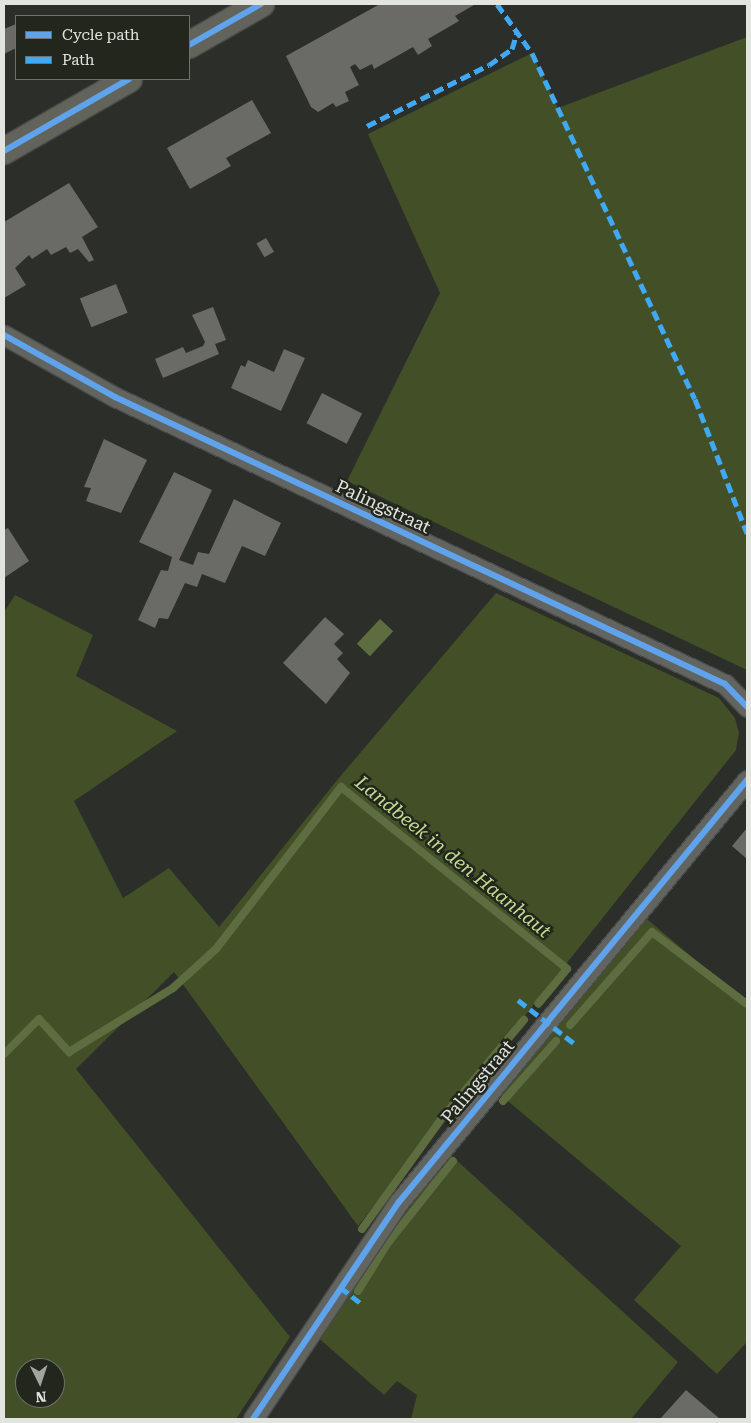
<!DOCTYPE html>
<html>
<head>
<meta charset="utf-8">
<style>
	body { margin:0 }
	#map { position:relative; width:751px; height:1423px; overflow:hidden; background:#2c2e29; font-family:"Roboto Serif",serif }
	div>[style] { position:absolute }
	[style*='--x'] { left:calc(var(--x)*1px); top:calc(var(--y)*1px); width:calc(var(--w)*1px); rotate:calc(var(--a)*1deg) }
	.green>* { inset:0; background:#424f27 }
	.water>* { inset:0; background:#5d6d40; transform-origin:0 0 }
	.stream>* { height:8px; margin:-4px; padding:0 4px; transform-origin:4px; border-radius:4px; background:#5d6d40 }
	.building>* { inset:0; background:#6a6b67; transform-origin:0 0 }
	.roads { filter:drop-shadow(1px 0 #4a4b48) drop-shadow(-1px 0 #4a4b48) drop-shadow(0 1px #4a4b48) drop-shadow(0 -1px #4a4b48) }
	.street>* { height:19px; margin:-9.5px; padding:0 9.5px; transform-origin:9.5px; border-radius:9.5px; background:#626460 }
	.secondary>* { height:26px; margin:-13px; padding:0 13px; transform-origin:13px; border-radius:13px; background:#62645c }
	.quiet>* { height:5px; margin-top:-2.5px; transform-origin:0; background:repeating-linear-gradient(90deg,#3fa9f5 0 10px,transparent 0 15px) }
	.cycleway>* { height:6px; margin:-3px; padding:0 3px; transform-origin:3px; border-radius:3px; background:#60a3ed }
	span { translate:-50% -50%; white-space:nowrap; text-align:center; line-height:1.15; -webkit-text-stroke:5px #23261d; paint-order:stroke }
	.street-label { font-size:18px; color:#e2e5df }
	.water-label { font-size:19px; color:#c2dc90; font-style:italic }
	.frame { position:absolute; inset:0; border:5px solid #e2e5df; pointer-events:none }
	.legend { position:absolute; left:15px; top:15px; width:175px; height:65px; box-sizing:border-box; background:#23261d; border:1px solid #6f726b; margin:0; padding:6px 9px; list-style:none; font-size:15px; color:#e2e5df }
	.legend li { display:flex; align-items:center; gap:10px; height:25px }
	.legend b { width:25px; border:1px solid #6f726b }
	.north { position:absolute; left:15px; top:1358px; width:50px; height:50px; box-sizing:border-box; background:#23261d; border:1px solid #6f726b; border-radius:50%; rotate:176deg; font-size:14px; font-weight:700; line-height:20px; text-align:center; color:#e2e5df }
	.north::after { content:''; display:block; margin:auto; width:18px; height:22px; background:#a2a59f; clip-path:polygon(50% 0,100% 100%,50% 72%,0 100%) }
</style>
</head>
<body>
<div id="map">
	<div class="green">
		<i style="clip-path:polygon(747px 37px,747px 670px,347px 481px,440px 293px,368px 134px,532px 53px,558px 108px)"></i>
		<i style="clip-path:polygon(evenodd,496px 593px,719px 698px,735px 718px,739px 733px,736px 750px,358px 1226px,174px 972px,76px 1069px,290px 1337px,236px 1419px,4px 1419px,4px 612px,15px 595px,93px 635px,76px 676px,177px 731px,74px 801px,123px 898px,169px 868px,219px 927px,338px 779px,496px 593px,25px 1368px,55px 1368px,55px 1398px,25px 1398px,25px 1368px)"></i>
		<i style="clip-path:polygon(642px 915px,747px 1003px,747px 1342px,717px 1374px,634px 1300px,681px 1246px,498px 1093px)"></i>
		<i style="clip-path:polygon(453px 1157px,678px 1362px,631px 1419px,411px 1419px,417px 1395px,397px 1381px,384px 1395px,315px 1335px,424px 1188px)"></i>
	</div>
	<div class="water">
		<i style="left:380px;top:619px;width:18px;height:34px;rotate:43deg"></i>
	</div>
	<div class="stream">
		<i style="--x:570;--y:1025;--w:124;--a:-48.6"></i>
		<i style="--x:652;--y:932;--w:119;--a:37.2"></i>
		<i style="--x:4;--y:1054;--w:49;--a:-45"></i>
		<i style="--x:39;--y:1019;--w:45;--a:47.7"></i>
		<i style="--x:69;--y:1052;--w:122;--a:-31.6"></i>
		<i style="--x:173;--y:988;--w:58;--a:-42.2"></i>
		<i style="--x:216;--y:949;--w:205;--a:-52.3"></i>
		<i style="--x:341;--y:787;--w:290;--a:38.8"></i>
		<i style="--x:567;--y:969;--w:45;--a:129.6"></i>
		<i style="--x:503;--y:1101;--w:80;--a:-48.5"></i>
		<i style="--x:362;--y:1229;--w:137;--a:-54.2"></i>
		<i style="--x:442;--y:1118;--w:128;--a:-50.1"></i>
		<i style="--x:358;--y:1291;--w:55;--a:-58.3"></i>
		<i style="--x:387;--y:1244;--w:106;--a:-51.5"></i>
	</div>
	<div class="building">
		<i style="clip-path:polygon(380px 4px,474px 5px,455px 16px,459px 21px,428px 39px,432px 46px,418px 55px,413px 47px,374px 69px,372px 64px,360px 70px,355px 64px,350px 67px,359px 85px,345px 92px,349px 101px,336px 107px,333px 103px,318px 112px,311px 107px,286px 56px)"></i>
		<i style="clip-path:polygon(16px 24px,16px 48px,4px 54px,4px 29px)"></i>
		<i style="clip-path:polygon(252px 100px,271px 133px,226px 158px,231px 166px,190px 189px,167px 148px)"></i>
		<i style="clip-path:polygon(69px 183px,98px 227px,82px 237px,94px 260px,89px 262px,78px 249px,70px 253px,66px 247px,51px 255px,47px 249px,32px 259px,29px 255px,15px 268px,26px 285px,4px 298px,4px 222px)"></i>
		<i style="left:266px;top:238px;width:16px;height:11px;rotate:60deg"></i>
		<i style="left:116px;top:284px;width:31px;height:39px;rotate:68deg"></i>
		<i style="clip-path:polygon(213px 307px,226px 340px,215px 344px,219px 354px,163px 378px,155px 359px,183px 347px,186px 353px,203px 346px,205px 342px,192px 315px)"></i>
		<i style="clip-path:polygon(284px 349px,305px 358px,281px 411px,231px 388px,241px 365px,245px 367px,248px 360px,274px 372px)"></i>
		<i style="left:322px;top:393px;width:45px;height:34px;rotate:27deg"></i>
		<i style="clip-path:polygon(104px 439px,147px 460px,121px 513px,86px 501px,91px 488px,84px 487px)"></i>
		<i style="clip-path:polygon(174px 472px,212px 490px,179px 560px,193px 565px,198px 552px,209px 554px,234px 499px,281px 523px,265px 556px,242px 546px,225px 583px,202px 574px,197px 587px,185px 583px,168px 619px,159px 618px,155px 628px,138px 620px,161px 570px,168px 571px,172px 557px,139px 542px)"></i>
		<i style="clip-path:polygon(8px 528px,29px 561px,4px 578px,4px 530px)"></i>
		<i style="clip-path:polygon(325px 617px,344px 634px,334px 644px,343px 653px,337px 659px,350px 673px,326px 704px,283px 663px)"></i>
		<i style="clip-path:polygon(747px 828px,747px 859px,732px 846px)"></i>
		<i style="clip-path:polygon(686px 1390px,720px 1419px,660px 1419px)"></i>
	</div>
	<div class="roads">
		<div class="street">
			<i style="--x:4;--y:335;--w:127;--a:29.2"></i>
			<i style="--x:115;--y:397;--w:674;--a:25.2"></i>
			<i style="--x:725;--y:684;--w:32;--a:46"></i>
			<i style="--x:253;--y:1419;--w:262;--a:-56.1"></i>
			<i style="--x:399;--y:1202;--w:547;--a:-50.49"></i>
		</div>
		<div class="secondary">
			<i style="--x:189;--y:45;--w:83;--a:-29.7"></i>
			<i style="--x:4;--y:151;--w:144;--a:-29.9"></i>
		</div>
	</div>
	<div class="quiet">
		<i style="--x:497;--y:4;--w:60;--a:54.5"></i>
		<i style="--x:532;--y:53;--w:382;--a:64.8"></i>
		<i style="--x:695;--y:399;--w:144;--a:68.8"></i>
		<i style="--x:367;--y:126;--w:136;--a:-26.6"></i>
		<i style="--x:489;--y:65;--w:28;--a:-35"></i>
		<i style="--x:512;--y:49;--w:17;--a:-73"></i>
		<i style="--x:518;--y:1000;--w:72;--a:37.7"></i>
		<i style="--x:340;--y:1287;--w:29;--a:38"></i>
	</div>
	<div class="cycleway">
		<i style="--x:189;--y:45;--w:83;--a:-29.7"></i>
		<i style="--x:4;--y:151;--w:144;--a:-29.9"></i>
		<i style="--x:4;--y:335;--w:127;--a:29.2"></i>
		<i style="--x:115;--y:397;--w:674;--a:25.2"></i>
		<i style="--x:725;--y:684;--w:32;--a:46"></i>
		<i style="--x:253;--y:1419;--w:262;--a:-56.1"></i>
		<i style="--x:399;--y:1202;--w:547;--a:-50.49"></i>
	</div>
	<div class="street-label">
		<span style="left:383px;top:507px;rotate:25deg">Palingstraat</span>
		<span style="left:478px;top:1082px;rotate:-50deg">Palingstraat</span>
	</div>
	<div class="water-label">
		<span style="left:453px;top:857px;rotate:39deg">Landbeek in den Haanhaut</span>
	</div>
	<div class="frame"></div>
	<ul class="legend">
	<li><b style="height:6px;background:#60a3ed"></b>Cycle path</li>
	<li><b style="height:6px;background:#3fa9f5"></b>Path</li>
	</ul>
	<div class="north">N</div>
</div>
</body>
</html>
